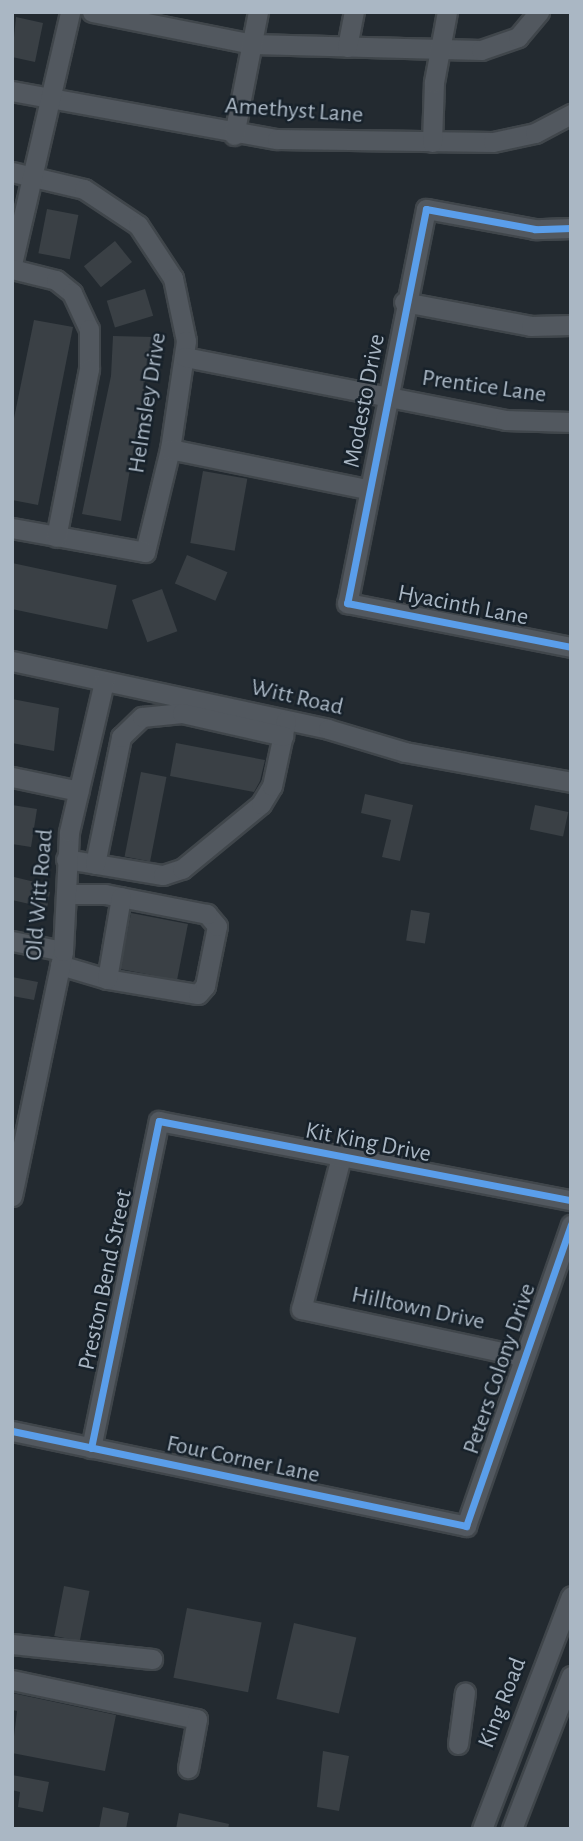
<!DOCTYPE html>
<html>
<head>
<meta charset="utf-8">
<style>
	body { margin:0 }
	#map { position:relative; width:583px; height:1841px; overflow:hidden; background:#232a30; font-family:"Alegreya Sans",sans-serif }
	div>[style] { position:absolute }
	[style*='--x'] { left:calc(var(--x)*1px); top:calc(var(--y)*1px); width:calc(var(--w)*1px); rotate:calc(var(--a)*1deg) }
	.building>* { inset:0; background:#3a4045; transform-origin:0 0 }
	.roads { filter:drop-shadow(2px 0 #40464b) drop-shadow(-2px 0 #40464b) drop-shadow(0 2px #40464b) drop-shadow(0 -2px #40464b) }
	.minor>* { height:19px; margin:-9.5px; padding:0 9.5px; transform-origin:9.5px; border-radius:9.5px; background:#52585f }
	.cycleway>* { height:7px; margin:-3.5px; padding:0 3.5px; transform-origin:3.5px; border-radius:3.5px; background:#5a9eea }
	span { translate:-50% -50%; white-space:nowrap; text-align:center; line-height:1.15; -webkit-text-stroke:5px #17212a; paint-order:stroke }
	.street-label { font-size:24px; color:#aab7c4 }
	.frame { position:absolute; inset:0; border:14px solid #aab7c4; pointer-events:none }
</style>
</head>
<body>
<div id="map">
	<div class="building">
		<i style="clip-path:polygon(16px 17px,43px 23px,35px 62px,12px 57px)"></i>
		<i style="left:47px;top:209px;width:32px;height:45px;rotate:11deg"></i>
		<i style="left:115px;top:241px;width:27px;height:40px;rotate:51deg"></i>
		<i style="left:145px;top:289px;width:28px;height:40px;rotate:73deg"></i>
		<i style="clip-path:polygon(34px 320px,73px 327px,38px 505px,12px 500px,12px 428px)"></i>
		<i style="clip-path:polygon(113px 336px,153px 337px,121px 521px,82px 514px,111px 376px)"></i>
		<i style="left:203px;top:471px;width:45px;height:73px;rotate:10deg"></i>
		<i style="left:187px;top:555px;width:44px;height:31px;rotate:23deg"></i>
		<i style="left:12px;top:563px;width:107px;height:45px;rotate:12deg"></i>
		<i style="left:162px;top:589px;width:45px;height:32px;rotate:70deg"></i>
		<i style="clip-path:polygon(12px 699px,59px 708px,54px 751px,12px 743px)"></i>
		<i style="clip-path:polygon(176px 743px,265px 760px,260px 781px,254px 792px,170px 776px)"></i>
		<i style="left:141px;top:772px;width:26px;height:86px;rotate:11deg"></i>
		<i style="clip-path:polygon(365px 794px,413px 805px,400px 861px,382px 857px,391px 820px,361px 813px)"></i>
		<i style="clip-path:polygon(12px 805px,37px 809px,31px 847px,12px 844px)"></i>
		<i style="left:535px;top:805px;width:34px;height:25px;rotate:12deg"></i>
		<i style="clip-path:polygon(14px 877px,39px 883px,37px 889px,50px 892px,47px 908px,12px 900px)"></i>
		<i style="left:411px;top:910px;width:19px;height:31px;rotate:9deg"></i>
		<i style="left:131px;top:913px;width:58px;height:57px;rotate:11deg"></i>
		<i style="clip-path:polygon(12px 977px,38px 982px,34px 1000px,12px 996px)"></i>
		<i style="left:64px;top:1586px;width:26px;height:51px;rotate:11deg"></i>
		<i style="left:187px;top:1608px;width:76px;height:71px;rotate:11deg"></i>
		<i style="left:294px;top:1623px;width:64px;height:78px;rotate:13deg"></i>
		<i style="clip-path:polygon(12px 1693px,116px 1715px,105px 1771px,12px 1753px,17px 1711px,12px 1710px)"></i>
		<i style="clip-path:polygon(323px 1751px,349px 1756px,339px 1811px,317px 1807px)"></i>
		<i style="clip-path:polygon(12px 1775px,49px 1782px,43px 1812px,18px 1807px,20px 1792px,12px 1790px)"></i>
		<i style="clip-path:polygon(103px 1807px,129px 1813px,126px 1829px,99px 1829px)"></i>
		<i style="clip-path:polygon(179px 1813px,229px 1824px,228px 1829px,176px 1829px)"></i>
	</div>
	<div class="roads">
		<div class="minor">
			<i style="--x:92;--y:12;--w:163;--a:11.3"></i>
			<i style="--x:252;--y:44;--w:229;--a:1.5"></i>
			<i style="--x:481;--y:50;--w:39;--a:-19"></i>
			<i style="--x:518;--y:37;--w:33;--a:-50"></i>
			<i style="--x:347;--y:47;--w:36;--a:-79"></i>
			<i style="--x:12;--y:91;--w:269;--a:10.3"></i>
			<i style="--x:277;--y:139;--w:216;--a:0.8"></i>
			<i style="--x:493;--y:142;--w:43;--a:-12.1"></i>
			<i style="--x:535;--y:133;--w:41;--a:-27.8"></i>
			<i style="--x:234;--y:135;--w:125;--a:-79"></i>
			<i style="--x:432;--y:142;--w:60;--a:-88.1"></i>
			<i style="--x:434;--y:82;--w:71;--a:-79.5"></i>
			<i style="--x:12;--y:172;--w:74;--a:13.3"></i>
			<i style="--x:84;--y:189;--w:65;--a:33.7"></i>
			<i style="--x:138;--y:225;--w:64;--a:56.6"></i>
			<i style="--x:173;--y:278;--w:64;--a:78.3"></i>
			<i style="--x:186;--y:341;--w:109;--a:98.4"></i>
			<i style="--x:170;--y:449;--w:106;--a:103.6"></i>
			<i style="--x:145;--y:552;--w:135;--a:-169.8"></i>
			<i style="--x:571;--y:228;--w:36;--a:178"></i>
			<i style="--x:535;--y:229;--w:111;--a:-169.6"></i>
			<i style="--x:426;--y:209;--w:402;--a:101.3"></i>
			<i style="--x:347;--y:603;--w:228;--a:11.1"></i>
			<i style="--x:12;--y:264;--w:259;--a:-77"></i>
			<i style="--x:12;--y:269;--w:45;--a:14"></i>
			<i style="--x:56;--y:280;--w:21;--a:39"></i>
			<i style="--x:72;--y:293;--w:40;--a:65"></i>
			<i style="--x:89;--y:329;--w:40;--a:90"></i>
			<i style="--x:89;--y:369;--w:171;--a:101.1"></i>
			<i style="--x:404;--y:302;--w:129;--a:10.7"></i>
			<i style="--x:531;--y:326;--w:40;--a:-1.4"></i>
			<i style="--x:185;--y:357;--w:326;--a:11.1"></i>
			<i style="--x:505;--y:420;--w:66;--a:1.7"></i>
			<i style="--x:170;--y:449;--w:201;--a:11.5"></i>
			<i style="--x:12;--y:661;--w:323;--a:12.1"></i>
			<i style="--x:328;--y:729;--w:80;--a:16.6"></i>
			<i style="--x:405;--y:752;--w:169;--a:10.2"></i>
			<i style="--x:12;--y:777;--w:68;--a:11.8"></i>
			<i style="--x:66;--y:859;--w:98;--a:9.4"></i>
			<i style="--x:163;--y:875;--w:20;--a:-18"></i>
			<i style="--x:182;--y:869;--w:102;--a:-39.4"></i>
			<i style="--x:261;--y:804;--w:21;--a:-59"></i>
			<i style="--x:272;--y:786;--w:67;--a:-78"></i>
			<i style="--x:95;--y:864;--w:130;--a:-78.4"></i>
			<i style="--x:121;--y:737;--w:29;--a:-44"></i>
			<i style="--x:142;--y:717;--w:40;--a:-5.7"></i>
			<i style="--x:182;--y:713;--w:104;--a:12.8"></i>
			<i style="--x:12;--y:941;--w:52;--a:11.1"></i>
			<i style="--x:60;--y:965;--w:49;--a:16.6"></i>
			<i style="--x:107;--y:979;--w:92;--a:9.4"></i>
			<i style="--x:198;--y:994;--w:11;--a:-49"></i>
			<i style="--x:205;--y:986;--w:61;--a:-78.7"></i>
			<i style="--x:217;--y:926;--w:16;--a:-130"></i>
			<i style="--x:207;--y:914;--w:104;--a:-168.9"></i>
			<i style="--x:105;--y:894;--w:37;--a:180"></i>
			<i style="--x:107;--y:979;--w:83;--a:-80.3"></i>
			<i style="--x:341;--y:1157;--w:157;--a:104.7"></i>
			<i style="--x:301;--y:1309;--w:228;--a:12.1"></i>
			<i style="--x:12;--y:1196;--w:250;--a:-78.2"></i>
			<i style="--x:63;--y:951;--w:119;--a:-87.1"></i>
			<i style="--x:69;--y:832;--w:155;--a:-76.9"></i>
			<i style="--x:12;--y:1431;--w:464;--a:11.8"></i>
			<i style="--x:466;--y:1526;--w:319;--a:-70.8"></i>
			<i style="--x:91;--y:1448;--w:334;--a:-78.3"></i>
			<i style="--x:159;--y:1121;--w:420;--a:10.9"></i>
			<i style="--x:12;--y:1644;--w:141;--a:6.1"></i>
			<i style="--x:12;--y:1680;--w:189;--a:11.9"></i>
			<i style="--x:197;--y:1719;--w:50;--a:100.4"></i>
			<i style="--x:458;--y:1744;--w:52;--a:-82.3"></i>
			<i style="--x:482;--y:1829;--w:249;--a:-69.1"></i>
			<i style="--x:512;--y:1829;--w:164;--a:-68.9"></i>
		</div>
	</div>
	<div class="cycleway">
		<i style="--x:571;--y:228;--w:36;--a:178"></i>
		<i style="--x:535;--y:229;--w:111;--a:-169.6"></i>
		<i style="--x:426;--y:209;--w:402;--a:101.3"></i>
		<i style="--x:347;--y:603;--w:228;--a:11.1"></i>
		<i style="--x:12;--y:1431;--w:464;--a:11.8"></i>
		<i style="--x:466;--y:1526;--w:319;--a:-70.8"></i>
		<i style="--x:91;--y:1448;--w:334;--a:-78.3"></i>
		<i style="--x:159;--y:1121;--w:420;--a:10.9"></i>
	</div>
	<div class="street-label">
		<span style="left:294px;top:111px;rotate:4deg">Amethyst Lane</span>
		<span style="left:484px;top:387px;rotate:8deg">Prentice Lane</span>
		<span style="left:365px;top:401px;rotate:-79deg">Modesto Drive</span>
		<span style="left:148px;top:403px;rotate:-81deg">Helmsley Drive</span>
		<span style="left:463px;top:606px;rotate:11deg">Hyacinth Lane</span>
		<span style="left:297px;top:698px;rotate:13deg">Witt Road</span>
		<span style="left:40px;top:895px;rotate:-85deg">Old Witt Road</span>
		<span style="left:368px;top:1143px;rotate:11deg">Kit King Drive</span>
		<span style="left:106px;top:1280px;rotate:-78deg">Preston Bend Street</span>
		<span style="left:418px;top:1309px;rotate:12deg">Hilltown Drive</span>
		<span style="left:500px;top:1369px;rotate:-71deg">Peters Colony Drive</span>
		<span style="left:243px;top:1460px;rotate:12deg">Four Corner Lane</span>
		<span style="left:503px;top:1703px;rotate:-69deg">King Road</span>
	</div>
	<div class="frame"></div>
</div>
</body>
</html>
